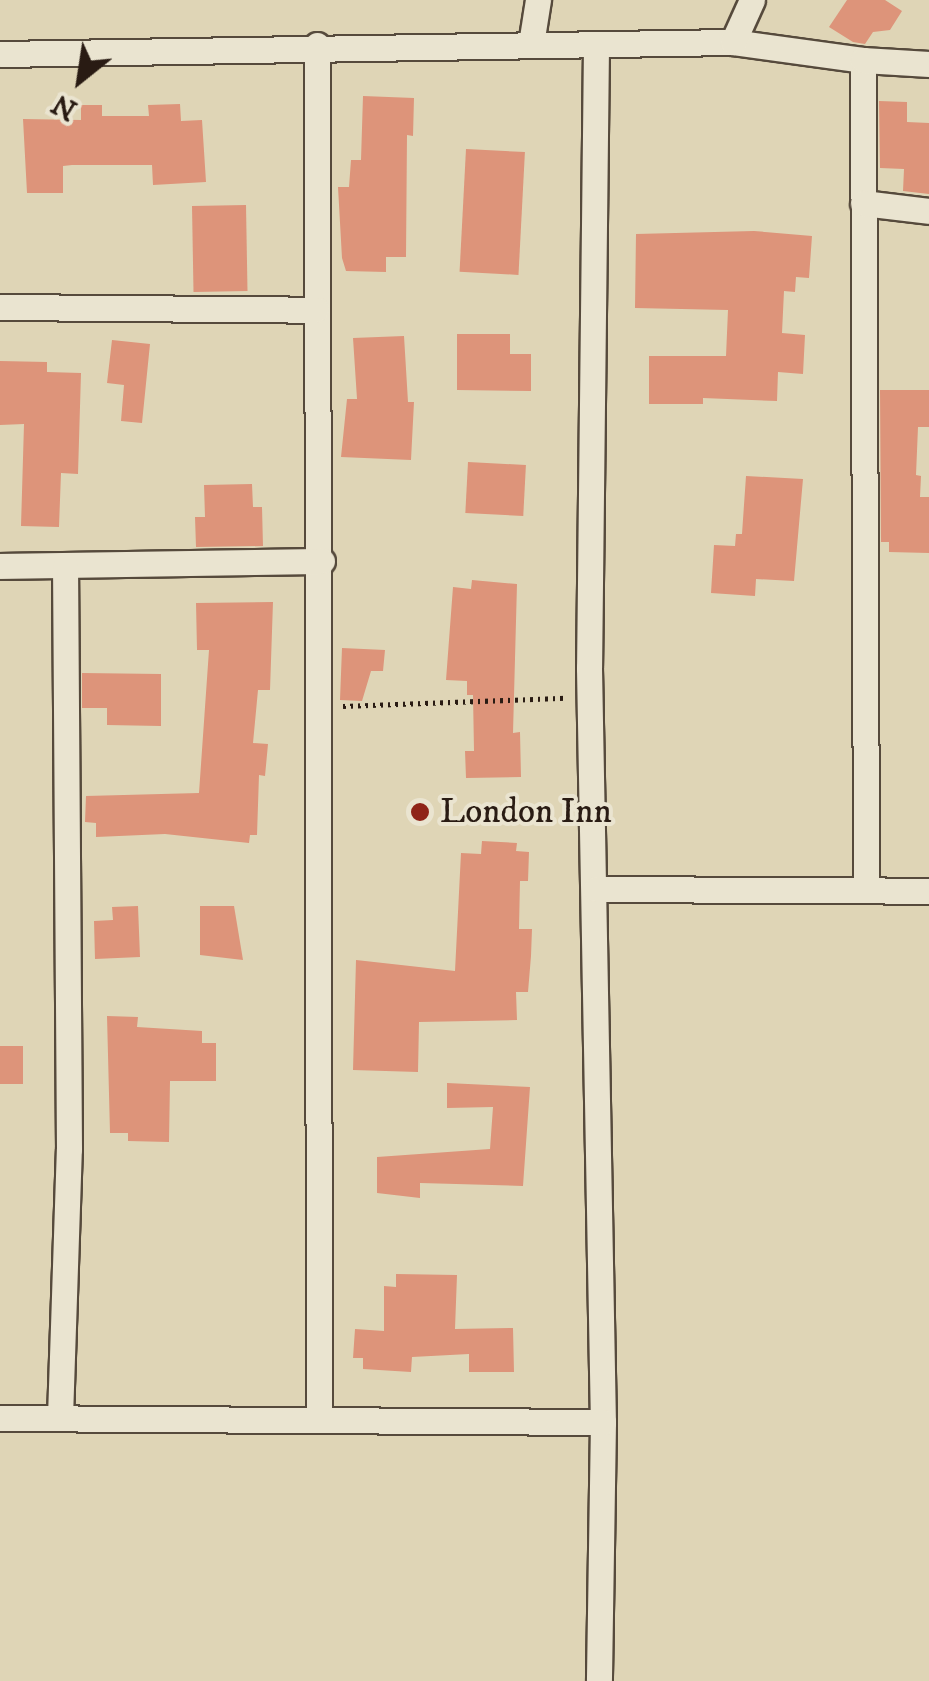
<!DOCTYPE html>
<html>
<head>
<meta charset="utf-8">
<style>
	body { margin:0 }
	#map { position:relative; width:929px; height:1681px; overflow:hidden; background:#dfd5b6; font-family:"IM FELL DW Pica",serif }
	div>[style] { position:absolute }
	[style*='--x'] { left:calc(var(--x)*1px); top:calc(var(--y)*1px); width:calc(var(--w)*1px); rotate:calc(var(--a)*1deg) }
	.building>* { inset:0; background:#dd947a; transform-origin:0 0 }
	.path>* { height:5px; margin-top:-2.5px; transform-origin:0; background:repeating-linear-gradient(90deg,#291b13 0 2.5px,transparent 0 7.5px) }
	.roads { filter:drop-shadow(2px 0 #564a3c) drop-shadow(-2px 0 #564a3c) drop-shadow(0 2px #564a3c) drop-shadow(0 -2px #564a3c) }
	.street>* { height:25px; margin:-12.5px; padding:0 12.5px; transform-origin:12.5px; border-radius:12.5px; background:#eae4d0 }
	.dots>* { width:28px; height:28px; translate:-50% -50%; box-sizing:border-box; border:5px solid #eae4d0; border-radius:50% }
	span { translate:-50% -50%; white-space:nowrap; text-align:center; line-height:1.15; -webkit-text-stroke:8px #eae4d0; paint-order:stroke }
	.poi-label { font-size:35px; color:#291b13 }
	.left { translate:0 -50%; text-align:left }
	.north { position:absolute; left:30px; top:30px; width:100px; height:100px; -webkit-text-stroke:8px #eae4d0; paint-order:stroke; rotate:210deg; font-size:28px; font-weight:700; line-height:40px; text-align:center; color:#291b13 }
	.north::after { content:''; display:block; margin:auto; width:35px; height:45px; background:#291b13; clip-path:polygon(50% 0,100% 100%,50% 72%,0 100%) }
</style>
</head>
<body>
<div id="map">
	<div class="building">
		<i style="clip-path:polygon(847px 0,885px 0,902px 11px,890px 30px,873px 32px,865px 44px,853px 42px,829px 27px)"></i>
		<i style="clip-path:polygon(363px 96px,414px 98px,413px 136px,407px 135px,406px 257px,386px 257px,386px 272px,346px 271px,342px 258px,338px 187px,349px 187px,351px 160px,361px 160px)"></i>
		<i style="clip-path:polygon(879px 101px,907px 102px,907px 122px,929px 123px,929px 194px,903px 191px,904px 169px,880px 168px)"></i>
		<i style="clip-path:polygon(180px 104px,181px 121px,202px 120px,206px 182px,153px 185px,152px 165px,72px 165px,63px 166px,63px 193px,27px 193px,23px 119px,81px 120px,81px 105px,102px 105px,102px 116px,149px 116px,148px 105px)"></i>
		<i style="left:466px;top:149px;width:59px;height:123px;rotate:3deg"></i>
		<i style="left:246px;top:205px;width:86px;height:54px;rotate:89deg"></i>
		<i style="clip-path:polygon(754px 231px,812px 236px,809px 278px,796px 277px,795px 292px,784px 291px,782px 333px,805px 335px,803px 374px,778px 372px,777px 401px,703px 398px,703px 404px,649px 404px,649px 356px,726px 356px,728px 310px,635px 308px,636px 234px)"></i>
		<i style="clip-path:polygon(457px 334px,510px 334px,510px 354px,531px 354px,531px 391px,457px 390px)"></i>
		<i style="clip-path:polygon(404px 336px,408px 402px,414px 402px,411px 460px,341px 457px,347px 399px,357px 399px,353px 338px)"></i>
		<i style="clip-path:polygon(112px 340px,150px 344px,142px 423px,121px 421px,124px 385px,107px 383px)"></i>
		<i style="clip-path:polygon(0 361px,47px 362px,47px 372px,81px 373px,78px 474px,61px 473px,59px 527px,21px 526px,24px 424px,0 425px)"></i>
		<i style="clip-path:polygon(880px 390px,929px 390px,929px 427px,918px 427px,916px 475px,921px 476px,920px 497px,929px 497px,929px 553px,889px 552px,889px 542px,881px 542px)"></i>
		<i style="left:468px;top:462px;width:58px;height:51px;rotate:3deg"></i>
		<i style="clip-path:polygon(746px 476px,803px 479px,794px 581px,756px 579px,755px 596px,711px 593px,714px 545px,735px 546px,736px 534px,742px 534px)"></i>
		<i style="clip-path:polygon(252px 484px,253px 507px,262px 507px,263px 546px,196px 547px,195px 517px,205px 517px,204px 485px)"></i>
		<i style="clip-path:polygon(472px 580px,517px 584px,513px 733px,520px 732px,521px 777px,466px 778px,465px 751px,474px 751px,473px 695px,467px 695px,467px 681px,446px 680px,453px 587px,471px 589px)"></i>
		<i style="clip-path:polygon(273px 602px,270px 690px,258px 690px,253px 743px,268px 744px,265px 776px,259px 775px,257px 835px,250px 835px,249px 843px,165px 834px,96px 837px,96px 823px,85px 822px,86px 796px,199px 793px,209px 650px,197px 650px,196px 603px)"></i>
		<i style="clip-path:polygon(342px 648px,385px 650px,383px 671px,371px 671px,362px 701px,340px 700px)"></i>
		<i style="clip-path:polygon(82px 673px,161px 674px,161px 726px,107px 725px,107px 708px,82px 708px)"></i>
		<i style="clip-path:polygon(482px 841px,517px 843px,516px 851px,529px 852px,528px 881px,520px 881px,519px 929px,532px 929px,531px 956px,528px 992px,516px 992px,517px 1020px,419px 1022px,418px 1072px,353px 1070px,356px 960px,455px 971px,461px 853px,481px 854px)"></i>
		<i style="clip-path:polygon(138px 906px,140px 957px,95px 959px,94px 921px,113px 920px,112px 907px)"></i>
		<i style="clip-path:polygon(200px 906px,234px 906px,243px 960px,200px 955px)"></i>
		<i style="clip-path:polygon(107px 1016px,138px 1017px,137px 1027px,202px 1031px,202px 1043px,216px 1043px,216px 1081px,170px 1081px,169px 1142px,128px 1141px,128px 1133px,110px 1133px)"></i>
		<i style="left:0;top:1046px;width:23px;height:38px"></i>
		<i style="clip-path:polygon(447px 1083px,530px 1087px,523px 1186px,420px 1183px,420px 1198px,377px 1193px,377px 1157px,490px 1149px,493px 1107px,447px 1108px)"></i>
		<i style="clip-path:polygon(396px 1274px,457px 1275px,455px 1329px,513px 1328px,514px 1372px,469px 1372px,469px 1354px,412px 1357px,411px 1372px,363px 1369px,363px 1358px,353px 1358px,355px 1329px,384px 1331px,384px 1286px,396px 1287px)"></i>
	</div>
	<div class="path">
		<i style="--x:343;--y:706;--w:223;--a:-2.1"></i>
	</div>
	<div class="roads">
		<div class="street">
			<i style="--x:733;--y:42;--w:131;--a:7.9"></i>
			<i style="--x:863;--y:60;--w:830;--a:89.79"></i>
			<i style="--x:531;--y:44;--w:45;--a:-81"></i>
			<i style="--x:317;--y:45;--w:1372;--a:89.92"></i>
			<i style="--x:596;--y:46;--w:622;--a:90.64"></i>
			<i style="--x:589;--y:668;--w:754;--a:88.94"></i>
			<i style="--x:603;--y:1422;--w:259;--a:90.9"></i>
			<i style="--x:0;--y:54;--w:733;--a:-0.94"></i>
			<i style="--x:733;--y:42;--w:46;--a:-65.7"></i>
			<i style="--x:863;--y:60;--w:66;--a:3.5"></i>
			<i style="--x:863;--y:203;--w:66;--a:6.9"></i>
			<i style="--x:0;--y:307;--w:316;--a:0.5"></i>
			<i style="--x:0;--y:566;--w:322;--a:-0.9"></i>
			<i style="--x:596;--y:889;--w:333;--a:0.3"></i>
			<i style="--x:60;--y:1417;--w:268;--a:-88.1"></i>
			<i style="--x:69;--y:1149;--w:582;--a:-90.39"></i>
			<i style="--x:0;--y:1418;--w:603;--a:0.38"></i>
		</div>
	</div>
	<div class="dots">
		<i style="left:420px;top:812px;background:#8f2418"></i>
	</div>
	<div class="poi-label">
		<span class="left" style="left:440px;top:812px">London Inn</span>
	</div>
	<div class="north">N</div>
</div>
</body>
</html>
